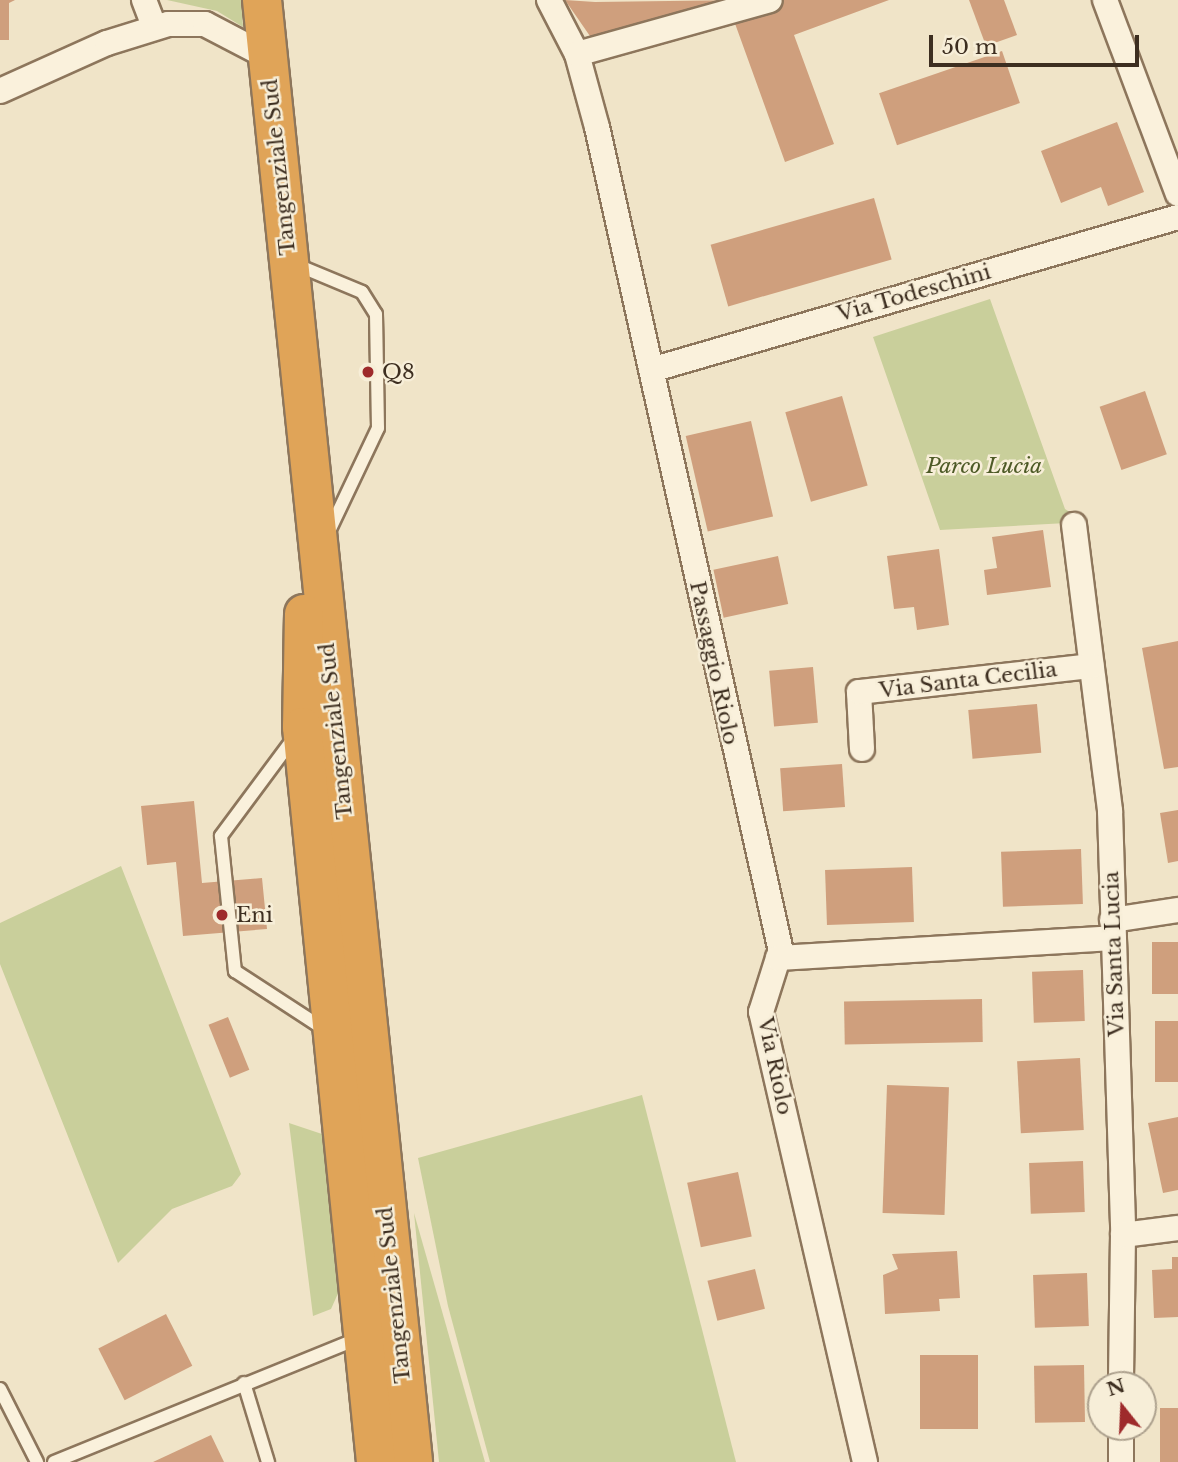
<!DOCTYPE html>
<html>
<head>
<meta charset="utf-8">
<style>
	body { margin:0 }
	#map { position:relative; width:1178px; height:1462px; overflow:hidden; background:#f0e4c8; font-family:"Libre Baskerville",serif }
	div>[style] { position:absolute }
	[style*='--x'] { left:calc(var(--x)*1px); top:calc(var(--y)*1px); width:calc(var(--w)*1px); rotate:calc(var(--a)*1deg) }
	.green>* { inset:0; background:#c9cf9b }
	.building>* { inset:0; background:#cf9f7d; transform-origin:0 0 }
	.roads { filter:drop-shadow(2px 0 #8d765c) drop-shadow(-2px 0 #8d765c) drop-shadow(0 2px #8d765c) drop-shadow(0 -2px #8d765c) }
	.lane>* { height:12px; margin:-6px; padding:0 6px; transform-origin:6px; border-radius:6px; background:#faf1dc }
	.street>* { height:24px; margin:-12px; padding:0 12px; transform-origin:12px; border-radius:12px; background:#faf1dc }
	.highway>* { height:38px; margin:-19px; padding:0 19px; transform-origin:19px; border-radius:19px; background:#e0a458 }
	.dots>* { width:19px; height:19px; translate:-50% -50%; box-sizing:border-box; border:4px solid #f7eed8; border-radius:50% }
	span { translate:-50% -50%; white-space:nowrap; text-align:center; line-height:1.15; -webkit-text-stroke:5px #f7eed8; paint-order:stroke }
	.street-label { font-size:21px; color:#3d2e20 }
	.poi-label { font-size:21px; color:#3d2e20 }
	.left { translate:0 -50%; text-align:left }
	.park-label { font-size:21px; color:#4d5a26; font-style:italic }
	.north { position:absolute; left:1087px; top:1371px; width:70px; height:70px; box-sizing:border-box; background:#f7eed8; border:2px solid #ada18e; border-radius:50%; rotate:342deg; font-size:19px; font-weight:700; line-height:28px; text-align:center; color:#3d2e20 }
	.north::after { content:''; display:block; margin:auto; width:24px; height:32px; background:#9e2a2b; clip-path:polygon(50% 0,100% 100%,50% 72%,0 100%) }
	.scale { position:absolute; left:929px; top:35px; width:210px; height:32px; box-sizing:border-box; border:4px solid #3d2e20; border-top:0; padding-left:9px; font-size:21px; line-height:24px; white-space:nowrap; color:#3d2e20; -webkit-text-stroke:5px #f7eed8; paint-order:stroke }
</style>
</head>
<body>
<div id="map">
	<div class="green">
		<i style="clip-path:polygon(167px 0,241px 0,243px 27px,217px 11px)"></i>
		<i style="clip-path:polygon(990px 299px,1065px 509px,1085px 522px,940px 530px,873px 337px)"></i>
		<i style="clip-path:polygon(121px 866px,241px 1174px,232px 1186px,172px 1209px,118px 1263px,0 964px,0 923px)"></i>
		<i style="clip-path:polygon(642px 1095px,736px 1462px,490px 1462px,448px 1306px,418px 1158px)"></i>
		<i style="clip-path:polygon(289px 1123px,322px 1134px,340px 1289px,331px 1309px,313px 1316px)"></i>
		<i style="clip-path:polygon(414px 1213px,485px 1462px,439px 1462px)"></i>
	</div>
	<div class="building">
		<i style="clip-path:polygon(0 0,15px 0,9px 3px,9px 40px,0 40px)"></i>
		<i style="clip-path:polygon(565px 0,595px 2px,743px 0,592px 39px)"></i>
		<i style="clip-path:polygon(783px 0,889px 0,794px 35px,834px 144px,785px 162px,733px 18px)"></i>
		<i style="clip-path:polygon(969px 0,1004px 0,1017px 35px,986px 46px)"></i>
		<i style="left:1002px;top:51px;width:55px;height:130px;rotate:71deg"></i>
		<i style="clip-path:polygon(1117px 122px,1144px 192px,1108px 206px,1101px 187px,1061px 203px,1041px 151px)"></i>
		<i style="left:874px;top:198px;width:64px;height:170px;rotate:74deg"></i>
		<i style="left:1145px;top:391px;width:67px;height:48px;rotate:71deg"></i>
		<i style="left:842px;top:396px;width:93px;height:59px;rotate:74deg"></i>
		<i style="left:751px;top:421px;width:98px;height:67px;rotate:77deg"></i>
		<i style="clip-path:polygon(1043px 530px,1051px 587px,987px 595px,984px 570px,997px 568px,992px 537px)"></i>
		<i style="clip-path:polygon(939px 549px,949px 625px,917px 630px,914px 607px,894px 609px,887px 556px)"></i>
		<i style="left:778px;top:556px;width:49px;height:66px;rotate:78deg"></i>
		<i style="clip-path:polygon(1178px 641px,1178px 767px,1164px 769px,1142px 648px)"></i>
		<i style="left:813px;top:667px;width:56px;height:44px;rotate:85deg"></i>
		<i style="left:1037px;top:704px;width:49px;height:69px;rotate:85deg"></i>
		<i style="left:842px;top:764px;width:43px;height:62px;rotate:86deg"></i>
		<i style="clip-path:polygon(194px 801px,202px 883px,262px 878px,267px 929px,183px 936px,176px 862px,147px 865px,141px 806px)"></i>
		<i style="clip-path:polygon(1178px 810px,1178px 861px,1168px 863px,1160px 813px)"></i>
		<i style="left:1081px;top:849px;width:55px;height:80px;rotate:88deg"></i>
		<i style="left:912px;top:867px;width:55px;height:87px;rotate:88deg"></i>
		<i style="left:1152px;top:942px;width:26px;height:52px"></i>
		<i style="left:1083px;top:970px;width:51px;height:51px;rotate:88deg"></i>
		<i style="left:982px;top:999px;width:43px;height:138px;rotate:89deg"></i>
		<i style="left:228px;top:1017px;width:57px;height:21px;rotate:68deg"></i>
		<i style="left:1155px;top:1021px;width:23px;height:61px"></i>
		<i style="left:1080px;top:1058px;width:72px;height:63px;rotate:87deg"></i>
		<i style="left:887px;top:1085px;width:62px;height:128px;rotate:2deg"></i>
		<i style="clip-path:polygon(1178px 1117px,1178px 1190px,1163px 1193px,1148px 1123px)"></i>
		<i style="left:1083px;top:1161px;width:51px;height:54px;rotate:88deg"></i>
		<i style="left:738px;top:1172px;width:66px;height:52px;rotate:78deg"></i>
		<i style="clip-path:polygon(957px 1251px,960px 1298px,939px 1299px,940px 1311px,885px 1314px,883px 1275px,898px 1269px,892px 1254px)"></i>
		<i style="clip-path:polygon(1172px 1257px,1178px 1257px,1178px 1317px,1154px 1318px,1152px 1270px,1172px 1269px)"></i>
		<i style="left:755px;top:1269px;width:41px;height:49px;rotate:76deg"></i>
		<i style="left:1087px;top:1273px;width:53px;height:54px;rotate:88deg"></i>
		<i style="left:166px;top:1314px;width:58px;height:76px;rotate:63deg"></i>
		<i style="left:920px;top:1355px;width:58px;height:74px"></i>
		<i style="left:1084px;top:1365px;width:57px;height:50px;rotate:89deg"></i>
		<i style="left:1160px;top:1408px;width:18px;height:54px"></i>
		<i style="clip-path:polygon(211px 1435px,224px 1462px,153px 1462px)"></i>
	</div>
	<div class="roads">
		<div class="lane">
			<i style="--x:297;--y:265;--w:70;--a:22.6"></i>
			<i style="--x:362;--y:292;--w:26;--a:58"></i>
			<i style="--x:376;--y:314;--w:114;--a:89"></i>
			<i style="--x:378;--y:428;--w:114;--a:115.4"></i>
			<i style="--x:293;--y:739;--w:121;--a:126.6"></i>
			<i style="--x:221;--y:836;--w:136;--a:84.1"></i>
			<i style="--x:235;--y:971;--w:106;--a:33.1"></i>
			<i style="--x:244;--y:1383;--w:83;--a:73.1"></i>
			<i style="--x:0;--y:1389;--w:82;--a:63.1"></i>
			<i style="--x:54;--y:1462;--w:330;--a:-22.1"></i>
		</div>
		<div class="street">
			<i style="--x:144;--y:0;--w:28;--a:69"></i>
			<i style="--x:549;--y:0;--w:61;--a:62.6"></i>
			<i style="--x:577;--y:54;--w:76;--a:74.7"></i>
			<i style="--x:597;--y:127;--w:849;--a:77.42"></i>
			<i style="--x:1105;--y:0;--w:207;--a:69.4"></i>
			<i style="--x:577;--y:54;--w:200;--a:-15.6"></i>
			<i style="--x:0;--y:91;--w:117;--a:-24.2"></i>
			<i style="--x:107;--y:43;--w:64;--a:-17.3"></i>
			<i style="--x:168;--y:24;--w:37;--a:0"></i>
			<i style="--x:205;--y:24;--w:71;--a:27.6"></i>
			<i style="--x:651;--y:370;--w:549;--a:-16.19"></i>
			<i style="--x:1074;--y:525;--w:288;--a:82.8"></i>
			<i style="--x:1110;--y:811;--w:424;--a:88.2"></i>
			<i style="--x:1123;--y:1235;--w:150;--a:90.8"></i>
			<i style="--x:862;--y:749;--w:57;--a:-93"></i>
			<i style="--x:859;--y:692;--w:234;--a:-6.4"></i>
			<i style="--x:1112;--y:920;--w:67;--a:-8.6"></i>
			<i style="--x:1123;--y:1235;--w:55;--a:-7.3"></i>
			<i style="--x:865;--y:1462;--w:462;--a:-103"></i>
			<i style="--x:761;--y:1012;--w:57;--a:-72.5"></i>
			<i style="--x:778;--y:958;--w:336;--a:-3.4"></i>
			<i style="--x:1121;--y:1462;--w:35;--a:-90"></i>
		</div>
		<div class="highway">
			<i style="--x:262;--y:0;--w:1470;--a:84.1"></i>
			<i style="--x:304;--y:614;--w:113;--a:91"></i>
			<i style="--x:302;--y:727;--w:739;--a:84.25"></i>
		</div>
	</div>
	<div class="dots">
		<i style="left:368px;top:372px;background:#9e2a2b"></i>
		<i style="left:222px;top:915px;background:#9e2a2b"></i>
	</div>
	<div class="street-label">
		<span style="left:279px;top:167px;rotate:-96deg">Tangenziale Sud</span>
		<span style="left:914px;top:293px;rotate:-16deg">Via Todeschini</span>
		<span style="left:714px;top:663px;rotate:78deg">Passaggio Riolo</span>
		<span style="left:968px;top:680px;rotate:-7deg">Via Santa Cecilia</span>
		<span style="left:336px;top:731px;rotate:-96deg">Tangenziale Sud</span>
		<span style="left:1114px;top:954px;rotate:-92deg">Via Santa Lucia</span>
		<span style="left:775px;top:1066px;rotate:78deg">Via Riolo</span>
		<span style="left:394px;top:1295px;rotate:-96deg">Tangenziale Sud</span>
	</div>
	<div class="poi-label">
		<span class="left" style="left:382px;top:372px">Q8</span>
		<span class="left" style="left:236px;top:915px">Eni</span>
	</div>
	<div class="park-label">
		<span style="left:984px;top:466px">Parco Lucia</span>
	</div>
	<div class="north">N</div>
	<div class="scale">50 m</div>
</div>
</body>
</html>
